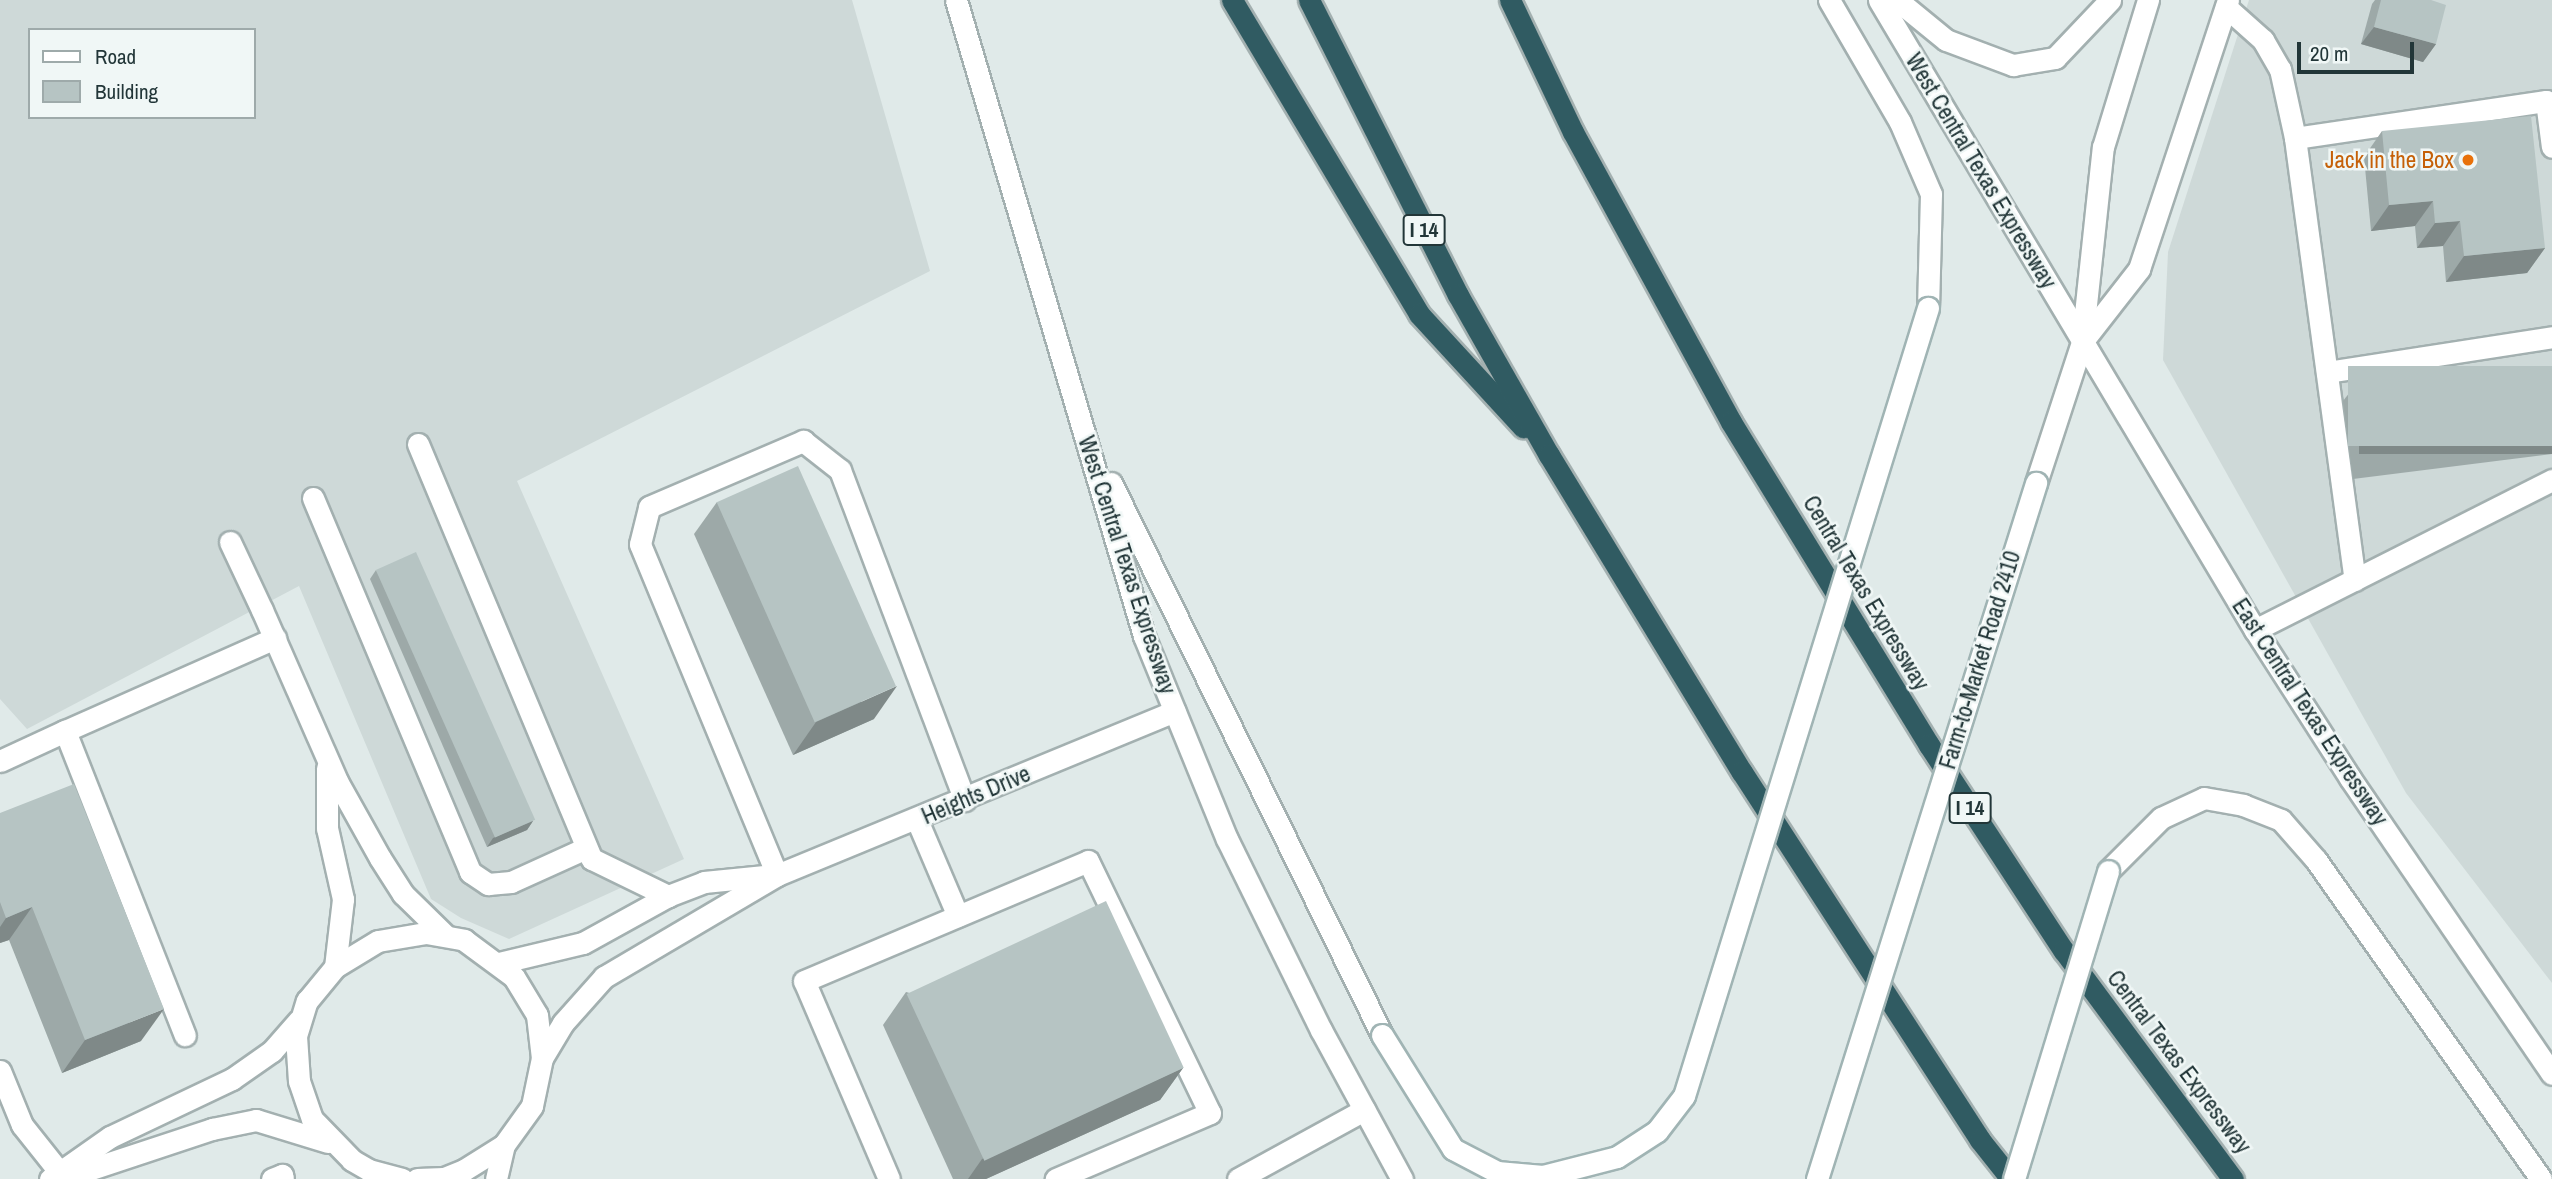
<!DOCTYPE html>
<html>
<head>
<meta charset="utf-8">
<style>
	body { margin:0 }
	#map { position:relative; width:2552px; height:1179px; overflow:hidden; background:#e0eae9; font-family:"Archivo Narrow",sans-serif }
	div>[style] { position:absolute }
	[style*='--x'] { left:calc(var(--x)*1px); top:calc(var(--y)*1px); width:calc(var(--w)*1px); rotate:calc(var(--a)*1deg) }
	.built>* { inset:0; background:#ced9d8 }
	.roads { filter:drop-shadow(2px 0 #a3b0b0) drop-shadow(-2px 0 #a3b0b0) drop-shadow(0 2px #a3b0b0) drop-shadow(0 -2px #a3b0b0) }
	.service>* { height:21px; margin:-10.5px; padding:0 10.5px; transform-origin:10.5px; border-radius:10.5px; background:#fff }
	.minor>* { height:21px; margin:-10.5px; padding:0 10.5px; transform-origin:10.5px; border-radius:10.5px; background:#fff }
	.secondary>* { height:21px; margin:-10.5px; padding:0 10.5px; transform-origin:10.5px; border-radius:10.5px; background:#fff }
	.motorway>* { height:21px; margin:-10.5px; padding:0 10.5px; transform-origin:10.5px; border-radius:10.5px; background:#305b62 }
	.bridges { filter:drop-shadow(2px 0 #a0b4b4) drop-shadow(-2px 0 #a0b4b4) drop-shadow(0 2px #a0b4b4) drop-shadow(0 -2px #a0b4b4) }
	.secondary-bridge>* { height:21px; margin:-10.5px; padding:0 10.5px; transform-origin:10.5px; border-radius:10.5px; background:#fff }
	.wall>* { inset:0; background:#9da9a8 }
	.shaded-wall>* { inset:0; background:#7f8988; transform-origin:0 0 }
	.building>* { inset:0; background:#b6c4c3; transform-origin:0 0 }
	.dots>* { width:19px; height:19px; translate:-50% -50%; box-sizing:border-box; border:4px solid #f0f7f6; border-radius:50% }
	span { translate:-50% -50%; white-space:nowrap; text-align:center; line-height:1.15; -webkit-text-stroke:5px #f0f7f6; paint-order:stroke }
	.shield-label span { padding:2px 5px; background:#f0f7f6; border:2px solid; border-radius:5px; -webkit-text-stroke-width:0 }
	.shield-label { font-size:21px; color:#223638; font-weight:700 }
	.food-label { font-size:23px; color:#c56008 }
	.right { translate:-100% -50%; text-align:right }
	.street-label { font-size:23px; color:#223638 }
	.legend { position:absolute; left:28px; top:28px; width:228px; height:91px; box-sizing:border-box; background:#f0f7f6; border:2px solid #9eaaaa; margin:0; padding:9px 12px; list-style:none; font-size:21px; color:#223638 }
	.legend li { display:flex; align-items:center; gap:14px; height:35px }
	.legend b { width:35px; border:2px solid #9eaaaa }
	.scale { position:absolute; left:2297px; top:42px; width:117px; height:32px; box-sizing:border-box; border:4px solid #223638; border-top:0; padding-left:9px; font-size:21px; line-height:24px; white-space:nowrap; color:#223638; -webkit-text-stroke:5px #f0f7f6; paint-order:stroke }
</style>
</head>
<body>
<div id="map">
	<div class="built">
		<i style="clip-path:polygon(evenodd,0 0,852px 0,930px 271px,517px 481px,684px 859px,509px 939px,461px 918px,431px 899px,299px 586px,27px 729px,0 699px,0 0,30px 30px,254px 30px,254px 117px,30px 117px,30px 30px)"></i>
		<i style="clip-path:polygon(2249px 0,2552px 0,2552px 983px,2406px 793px,2163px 360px,2168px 252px)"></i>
	</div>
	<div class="roads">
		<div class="service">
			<i style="--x:2226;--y:7;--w:50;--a:41.7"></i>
			<i style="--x:2263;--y:40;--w:34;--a:60"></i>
			<i style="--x:2280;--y:69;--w:71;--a:77.7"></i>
			<i style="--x:2295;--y:138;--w:446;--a:82.3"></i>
			<i style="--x:2295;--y:138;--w:254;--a:-8.4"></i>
			<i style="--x:2546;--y:101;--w:46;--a:82.6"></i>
			<i style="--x:2327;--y:372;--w:228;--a:-8.8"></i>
			<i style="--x:418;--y:444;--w:450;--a:67.3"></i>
			<i style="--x:592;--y:859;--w:85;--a:26"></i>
			<i style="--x:313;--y:498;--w:406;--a:67.2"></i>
			<i style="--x:470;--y:872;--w:22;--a:34"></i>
			<i style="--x:488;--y:884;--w:23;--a:-5"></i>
			<i style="--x:511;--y:882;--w:82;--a:-24.4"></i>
			<i style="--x:230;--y:542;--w:75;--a:64.8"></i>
			<i style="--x:2255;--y:630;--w:333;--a:-26.8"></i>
			<i style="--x:65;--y:731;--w:230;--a:-23.9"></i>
			<i style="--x:0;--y:761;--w:72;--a:-24.8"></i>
			<i style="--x:65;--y:731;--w:327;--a:68.5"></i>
			<i style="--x:917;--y:820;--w:104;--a:66.9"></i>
			<i style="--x:777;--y:875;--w:358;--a:-112.5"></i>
			<i style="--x:640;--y:544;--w:38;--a:-76"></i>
			<i style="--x:649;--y:507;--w:168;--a:-23.2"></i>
			<i style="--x:803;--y:441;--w:47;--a:38.1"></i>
			<i style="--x:840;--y:470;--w:353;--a:69.3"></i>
			<i style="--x:0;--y:1071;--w:58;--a:67.8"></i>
			<i style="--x:22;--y:1125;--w:69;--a:51.5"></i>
			<i style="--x:272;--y:1179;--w:11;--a:-22"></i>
			<i style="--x:282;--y:1175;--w:4;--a:76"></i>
			<i style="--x:889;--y:1179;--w:215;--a:-113.2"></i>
			<i style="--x:804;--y:981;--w:308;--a:-22.9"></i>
			<i style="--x:1088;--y:861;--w:280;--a:64.2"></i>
			<i style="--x:1210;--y:1113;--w:168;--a:156.8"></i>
			<i style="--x:1238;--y:1179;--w:144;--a:-28.7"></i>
		</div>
		<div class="minor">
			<i style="--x:262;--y:610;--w:187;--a:66.3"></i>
			<i style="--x:337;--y:781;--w:88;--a:60.8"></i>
			<i style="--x:380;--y:858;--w:43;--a:57.4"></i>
			<i style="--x:403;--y:894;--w:60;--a:44.3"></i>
			<i style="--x:327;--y:768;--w:60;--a:90"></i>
			<i style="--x:327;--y:828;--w:73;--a:77.3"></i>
			<i style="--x:343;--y:899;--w:68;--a:96.7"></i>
			<i style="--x:499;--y:963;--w:86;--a:-13.4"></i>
			<i style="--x:583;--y:943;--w:97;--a:-28.9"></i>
			<i style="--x:668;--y:896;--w:39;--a:-21"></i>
			<i style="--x:704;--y:882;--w:71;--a:-5.6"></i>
			<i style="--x:542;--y:1058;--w:41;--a:-59"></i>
			<i style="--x:563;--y:1023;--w:62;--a:-48.3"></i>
			<i style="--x:604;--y:977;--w:201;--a:-30.5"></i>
			<i style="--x:777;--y:875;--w:430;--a:-22.4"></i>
			<i style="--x:61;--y:1173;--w:27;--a:-6"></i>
			<i style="--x:88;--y:1170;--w:131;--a:-18.3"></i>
			<i style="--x:212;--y:1129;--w:45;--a:-11.6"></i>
			<i style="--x:256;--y:1120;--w:75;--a:17"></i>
			<i style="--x:50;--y:1179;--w:73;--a:-35"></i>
			<i style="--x:110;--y:1137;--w:135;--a:-25.4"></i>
			<i style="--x:232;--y:1079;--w:49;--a:-35"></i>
			<i style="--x:272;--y:1051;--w:41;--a:-48.9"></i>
			<i style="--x:402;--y:1179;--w:34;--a:-165"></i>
			<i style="--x:369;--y:1170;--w:20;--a:-150"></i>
			<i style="--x:352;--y:1160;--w:57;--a:-134.3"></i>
			<i style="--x:312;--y:1119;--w:40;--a:-108.9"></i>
			<i style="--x:299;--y:1081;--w:45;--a:-93.8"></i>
			<i style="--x:296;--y:1036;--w:37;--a:-73"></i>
			<i style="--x:307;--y:1001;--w:44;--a:-50.5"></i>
			<i style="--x:335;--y:967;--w:50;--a:-31.2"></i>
			<i style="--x:378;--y:941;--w:49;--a:-9.5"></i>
			<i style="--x:426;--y:933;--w:39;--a:10"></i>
			<i style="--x:464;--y:940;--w:62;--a:36.5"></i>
			<i style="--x:514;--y:977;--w:44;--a:58.8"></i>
			<i style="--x:537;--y:1015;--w:43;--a:83.4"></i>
			<i style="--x:542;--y:1058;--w:49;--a:101.8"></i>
			<i style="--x:532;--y:1106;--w:48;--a:125.7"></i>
			<i style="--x:504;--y:1145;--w:47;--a:148"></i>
			<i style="--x:464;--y:1170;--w:22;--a:158"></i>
			<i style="--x:444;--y:1178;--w:27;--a:178"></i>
			<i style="--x:496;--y:1179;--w:35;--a:-77"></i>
		</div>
		<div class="secondary">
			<i style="--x:956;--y:0;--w:663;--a:73.53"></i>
			<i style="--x:1144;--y:636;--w:219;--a:67.8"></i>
			<i style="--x:1227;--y:839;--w:213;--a:63.8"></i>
			<i style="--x:1321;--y:1030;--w:170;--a:61.5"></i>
			<i style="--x:1829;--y:0;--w:141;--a:59.8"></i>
			<i style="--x:1900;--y:122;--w:78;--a:66.7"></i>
			<i style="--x:1931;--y:194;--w:114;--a:91.5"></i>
			<i style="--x:1879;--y:0;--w:734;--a:59.17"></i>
			<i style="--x:2255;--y:630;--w:176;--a:57.3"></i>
			<i style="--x:2350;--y:778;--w:358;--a:55.7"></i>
			<i style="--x:1897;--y:0;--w:63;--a:39.2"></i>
			<i style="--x:1946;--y:40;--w:72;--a:20.5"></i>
			<i style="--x:2013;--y:65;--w:43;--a:-9.5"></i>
			<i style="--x:2055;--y:58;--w:80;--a:-46.5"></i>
			<i style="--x:2082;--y:342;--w:93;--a:-52"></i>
			<i style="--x:2139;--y:269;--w:283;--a:-71.7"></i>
			<i style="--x:1111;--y:483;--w:615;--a:63.85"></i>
			<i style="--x:2036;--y:483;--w:148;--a:-71.9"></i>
			<i style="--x:2082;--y:342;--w:196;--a:-83.9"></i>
			<i style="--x:2103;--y:147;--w:154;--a:-73"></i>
			<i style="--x:2108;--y:871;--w:75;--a:-45"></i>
			<i style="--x:2161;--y:818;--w:47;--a:-24.9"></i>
			<i style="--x:2204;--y:798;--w:40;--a:10"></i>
			<i style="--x:2243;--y:805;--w:41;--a:21.5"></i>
			<i style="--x:2281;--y:820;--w:53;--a:48.8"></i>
			<i style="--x:2316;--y:860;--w:390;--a:54.8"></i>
		</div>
		<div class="motorway">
			<i style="--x:1232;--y:0;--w:365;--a:59.2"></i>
			<i style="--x:1419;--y:314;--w:154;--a:47.4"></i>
			<i style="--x:1309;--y:0;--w:330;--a:63.2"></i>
			<i style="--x:1458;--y:295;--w:184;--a:60.4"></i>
			<i style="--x:1549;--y:455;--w:371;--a:58.7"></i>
			<i style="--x:1742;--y:772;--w:438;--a:57.1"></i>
			<i style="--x:1980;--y:1140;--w:50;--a:51.5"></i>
			<i style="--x:1510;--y:0;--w:146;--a:64.5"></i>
			<i style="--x:1573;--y:132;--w:330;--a:61.4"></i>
			<i style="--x:1731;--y:422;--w:379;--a:58.5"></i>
			<i style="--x:1929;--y:745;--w:246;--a:56.8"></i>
			<i style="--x:2064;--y:951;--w:284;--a:53.5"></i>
		</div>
	</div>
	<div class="bridges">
		<div class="secondary-bridge">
			<i style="--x:1382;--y:1035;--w:134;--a:58.1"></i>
			<i style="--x:1453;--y:1149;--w:50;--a:27.6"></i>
			<i style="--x:1497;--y:1172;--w:46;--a:5"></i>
			<i style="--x:1543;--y:1176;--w:76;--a:-14.4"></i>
			<i style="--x:1617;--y:1157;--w:48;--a:-33"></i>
			<i style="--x:1657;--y:1131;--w:44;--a:-52.4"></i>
			<i style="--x:1684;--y:1096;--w:825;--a:-72.8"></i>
			<i style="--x:1817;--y:1179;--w:730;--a:-72.53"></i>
			<i style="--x:2014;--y:1179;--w:322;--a:-73"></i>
		</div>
	</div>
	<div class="wall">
		<i style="clip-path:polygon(2375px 0,2431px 0,2436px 44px,2423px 62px,2361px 44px,2372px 4px)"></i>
		<i style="clip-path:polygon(2382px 131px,2545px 248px,2527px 273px,2446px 282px,2443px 246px,2417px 248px,2415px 226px,2371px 231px,2364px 157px)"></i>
		<i style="clip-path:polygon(2552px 366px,2552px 454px,2353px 479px,2343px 401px,2350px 392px)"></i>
		<i style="clip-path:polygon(717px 502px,874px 719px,793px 755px,694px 534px)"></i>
		<i style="clip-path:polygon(376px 570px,533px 821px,527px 830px,487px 847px,370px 579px)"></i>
		<i style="clip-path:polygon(0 813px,141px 1041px,62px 1073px,9px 940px,0 943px)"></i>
		<i style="clip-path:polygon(906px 992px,1183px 1068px,1160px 1100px,986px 1179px,953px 1179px,883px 1025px)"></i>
	</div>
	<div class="shaded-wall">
		<i style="clip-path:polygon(2374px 27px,2436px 44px,2423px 62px,2361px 44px)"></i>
		<i style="clip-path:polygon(2433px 201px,2415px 226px,2371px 231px,2389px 205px)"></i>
		<i style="clip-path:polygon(2460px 221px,2443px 246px,2417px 248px,2435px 223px)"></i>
		<i style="clip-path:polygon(2545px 248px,2527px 273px,2446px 282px,2464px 256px)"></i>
		<i style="left:2552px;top:446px;width:8px;height:193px;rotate:90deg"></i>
		<i style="clip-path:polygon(897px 686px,874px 719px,793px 755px,816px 722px)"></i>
		<i style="clip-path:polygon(533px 821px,527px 830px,487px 847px,493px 838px)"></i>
		<i style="clip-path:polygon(32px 907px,9px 940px,0 943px,0 927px,6px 918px)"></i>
		<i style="clip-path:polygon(164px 1009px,141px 1041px,62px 1073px,85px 1040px)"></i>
		<i style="clip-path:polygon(1183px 1068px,1160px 1100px,986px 1179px,968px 1179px,982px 1159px)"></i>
	</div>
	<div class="building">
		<i style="clip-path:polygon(2381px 0,2431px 0,2446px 5px,2436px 44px,2374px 27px)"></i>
		<i style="clip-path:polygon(2531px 116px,2545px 248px,2464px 256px,2460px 221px,2435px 223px,2433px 201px,2389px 205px,2382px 131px)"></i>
		<i style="left:2552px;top:366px;width:80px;height:204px;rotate:90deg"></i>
		<i style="left:798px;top:466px;width:241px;height:89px;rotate:66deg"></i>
		<i style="left:416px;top:552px;width:293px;height:44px;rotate:66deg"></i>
		<i style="clip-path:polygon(74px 784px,164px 1009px,85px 1040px,32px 907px,6px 918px,0 902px,0 813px)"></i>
		<i style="left:1106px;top:901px;width:184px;height:220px;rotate:65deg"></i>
	</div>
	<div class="dots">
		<i style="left:2468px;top:160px;background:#e8710a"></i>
	</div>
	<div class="shield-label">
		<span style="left:1424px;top:230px">I 14</span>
		<span style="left:1970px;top:808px">I 14</span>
	</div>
	<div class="food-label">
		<span class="right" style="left:2454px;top:160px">Jack in the Box</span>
	</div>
	<div class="street-label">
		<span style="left:1981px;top:171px;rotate:59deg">West Central Texas Expressway</span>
		<span style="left:1127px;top:565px;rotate:72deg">West Central Texas Expressway</span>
		<span style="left:1866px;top:593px;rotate:59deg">Central Texas Expressway</span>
		<span style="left:1980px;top:660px;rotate:-73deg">Farm-to-Market Road 2410</span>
		<span style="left:2310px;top:712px;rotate:57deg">East Central Texas Expressway</span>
		<span style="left:976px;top:795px;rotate:-23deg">Heights Drive</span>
		<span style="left:2179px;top:1062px;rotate:53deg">Central Texas Expressway</span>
	</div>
	<ul class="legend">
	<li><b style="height:9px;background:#fff"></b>Road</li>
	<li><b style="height:19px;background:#b6c4c3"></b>Building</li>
	</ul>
	<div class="scale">20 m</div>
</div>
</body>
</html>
